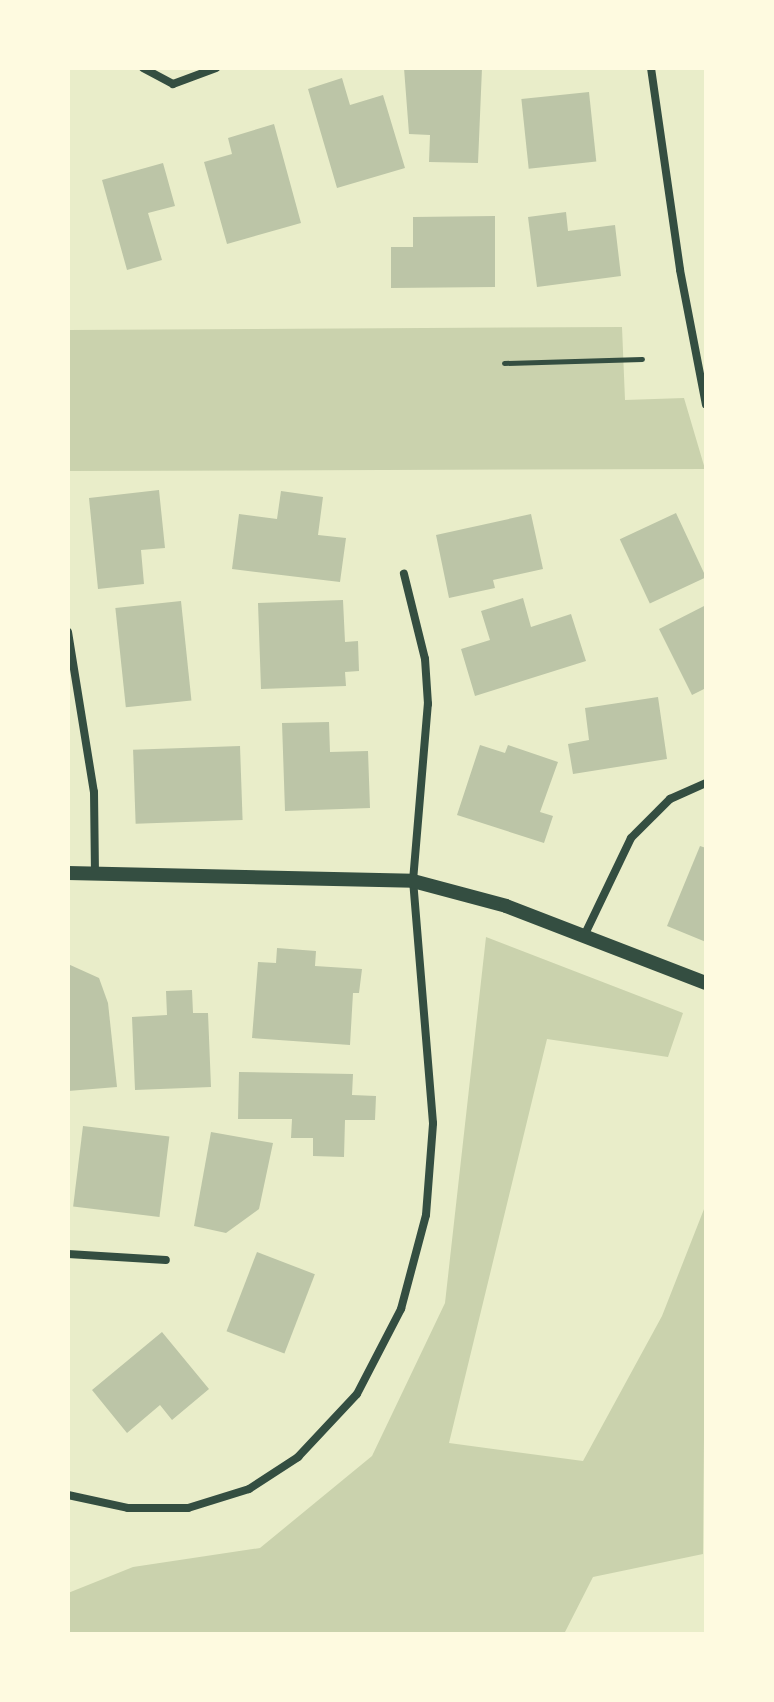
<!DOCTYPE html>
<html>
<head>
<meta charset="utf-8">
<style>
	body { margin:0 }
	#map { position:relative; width:774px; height:1702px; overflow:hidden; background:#e9edc9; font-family:Quicksand,sans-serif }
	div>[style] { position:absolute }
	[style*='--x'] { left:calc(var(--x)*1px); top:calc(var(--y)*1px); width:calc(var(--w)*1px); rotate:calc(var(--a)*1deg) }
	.green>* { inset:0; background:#cad2ad }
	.building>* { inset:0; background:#bcc5a7; transform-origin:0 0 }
	.path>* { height:5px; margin:-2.5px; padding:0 2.5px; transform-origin:2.5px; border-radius:2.5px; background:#344e41 }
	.minor>* { height:8px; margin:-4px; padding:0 4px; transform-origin:4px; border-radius:4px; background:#344e41 }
	.tertiary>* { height:14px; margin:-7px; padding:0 7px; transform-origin:7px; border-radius:7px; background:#344e41 }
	span { translate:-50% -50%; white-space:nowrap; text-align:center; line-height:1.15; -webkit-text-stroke:8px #fefae0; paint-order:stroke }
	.frame { position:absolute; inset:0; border:70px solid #fefae0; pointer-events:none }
</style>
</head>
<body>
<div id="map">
	<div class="green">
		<i style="clip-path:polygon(622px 327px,625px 400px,684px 398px,705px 469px,68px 471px,68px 330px)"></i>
		<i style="clip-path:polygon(486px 937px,683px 1013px,668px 1057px,547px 1039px,449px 1443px,583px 1461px,662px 1316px,706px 1204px,703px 1554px,593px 1577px,564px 1634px,68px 1634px,68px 1593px,133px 1567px,260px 1548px,372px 1456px,445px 1303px)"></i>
	</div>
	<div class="building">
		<i style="clip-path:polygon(404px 68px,482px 68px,478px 163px,429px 162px,430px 135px,409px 134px)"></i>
		<i style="clip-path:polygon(342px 78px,350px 105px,383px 95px,405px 168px,337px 188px,308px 89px)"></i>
		<i style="left:589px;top:92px;width:70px;height:68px;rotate:84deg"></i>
		<i style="clip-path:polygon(274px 124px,301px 223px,227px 244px,204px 162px,232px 154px,228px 138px)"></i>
		<i style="clip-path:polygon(163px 163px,175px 206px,148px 213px,162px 260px,127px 270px,102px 180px)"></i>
		<i style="clip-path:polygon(566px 212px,568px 231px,615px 225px,621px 276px,537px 287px,528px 217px)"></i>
		<i style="clip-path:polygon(495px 216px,495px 287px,391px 288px,391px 247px,413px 247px,413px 217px)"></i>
		<i style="clip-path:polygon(159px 490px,165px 548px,141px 550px,144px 584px,98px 589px,89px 498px)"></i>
		<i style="clip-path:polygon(281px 491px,323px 497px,318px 535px,346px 538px,340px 582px,232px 569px,239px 514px,277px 519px)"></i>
		<i style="left:676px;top:513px;width:71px;height:62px;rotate:65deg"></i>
		<i style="clip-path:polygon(531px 514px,543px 569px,493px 580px,495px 588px,449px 598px,436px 535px)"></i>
		<i style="clip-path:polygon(523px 598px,531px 627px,571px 614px,586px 661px,475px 696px,461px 649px,490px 640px,481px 611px)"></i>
		<i style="clip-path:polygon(343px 600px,345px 642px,358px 641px,359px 671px,345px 672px,346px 686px,261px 689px,258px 603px)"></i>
		<i style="left:181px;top:601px;width:100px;height:66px;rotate:84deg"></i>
		<i style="clip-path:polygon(706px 605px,706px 688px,692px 695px,659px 629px)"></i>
		<i style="clip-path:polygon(658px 697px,667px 759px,573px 774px,568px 744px,589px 740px,585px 708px)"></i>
		<i style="clip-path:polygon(329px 722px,330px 752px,368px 751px,370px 808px,285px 811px,282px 723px)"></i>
		<i style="clip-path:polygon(480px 745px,505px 753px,508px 745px,558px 762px,540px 812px,553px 816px,544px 843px,457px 815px)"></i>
		<i style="left:240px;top:746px;width:74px;height:107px;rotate:88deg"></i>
		<i style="clip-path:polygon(700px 846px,706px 848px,706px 942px,667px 926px)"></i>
		<i style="clip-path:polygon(277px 948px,316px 951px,315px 966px,362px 969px,359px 993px,353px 993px,350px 1045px,252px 1038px,258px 962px,276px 963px)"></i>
		<i style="clip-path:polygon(68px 964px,99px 978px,108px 1003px,117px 1087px,68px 1091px)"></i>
		<i style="clip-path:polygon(192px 990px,193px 1013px,208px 1013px,211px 1087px,135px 1090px,132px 1017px,167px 1015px,166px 991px)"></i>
		<i style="clip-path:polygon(239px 1072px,353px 1074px,352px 1095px,376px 1096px,375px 1120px,345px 1120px,344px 1157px,313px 1156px,313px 1138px,291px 1138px,292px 1119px,238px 1119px)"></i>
		<i style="left:83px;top:1126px;width:87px;height:81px;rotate:7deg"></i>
		<i style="clip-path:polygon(211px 1132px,273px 1143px,259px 1209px,226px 1233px,194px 1226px)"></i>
		<i style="left:257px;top:1252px;width:62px;height:85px;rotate:21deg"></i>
		<i style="clip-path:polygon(162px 1332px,209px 1389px,172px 1420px,160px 1405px,127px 1433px,92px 1390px)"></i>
	</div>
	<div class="path">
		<i style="--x:504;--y:363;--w:138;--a:-1.7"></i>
	</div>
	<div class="minor">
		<i style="--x:143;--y:68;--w:34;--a:28"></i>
		<i style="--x:173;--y:84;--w:46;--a:-20.4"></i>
		<i style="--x:651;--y:68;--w:204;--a:81.8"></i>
		<i style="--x:680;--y:270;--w:137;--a:79.1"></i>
		<i style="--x:68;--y:632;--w:162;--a:80.8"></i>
		<i style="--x:94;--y:792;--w:80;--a:89.3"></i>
		<i style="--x:585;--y:934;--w:106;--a:-64.4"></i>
		<i style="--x:631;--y:838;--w:55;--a:-45"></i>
		<i style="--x:670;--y:799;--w:39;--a:-24"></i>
		<i style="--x:68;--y:1254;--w:98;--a:3.5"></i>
		<i style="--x:68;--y:1495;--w:61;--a:12.2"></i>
		<i style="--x:128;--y:1508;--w:60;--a:0"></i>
		<i style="--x:188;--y:1508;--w:64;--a:-17.3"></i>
		<i style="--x:249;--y:1489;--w:59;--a:-33.1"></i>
		<i style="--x:298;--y:1457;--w:86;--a:-46.9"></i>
		<i style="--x:357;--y:1394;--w:96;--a:-62.6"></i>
		<i style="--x:401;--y:1309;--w:97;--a:-75.1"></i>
		<i style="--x:426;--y:1215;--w:92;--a:-85.6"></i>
		<i style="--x:433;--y:1123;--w:243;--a:-94.7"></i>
		<i style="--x:413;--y:881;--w:178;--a:-85.2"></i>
		<i style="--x:428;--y:704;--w:45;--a:-93.8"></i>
		<i style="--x:425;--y:659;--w:88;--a:-103.9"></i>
	</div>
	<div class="tertiary">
		<i style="--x:68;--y:873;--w:345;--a:1.3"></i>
		<i style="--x:413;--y:881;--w:96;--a:15"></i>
		<i style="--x:506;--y:906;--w:214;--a:21.1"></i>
	</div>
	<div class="frame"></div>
</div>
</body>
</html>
